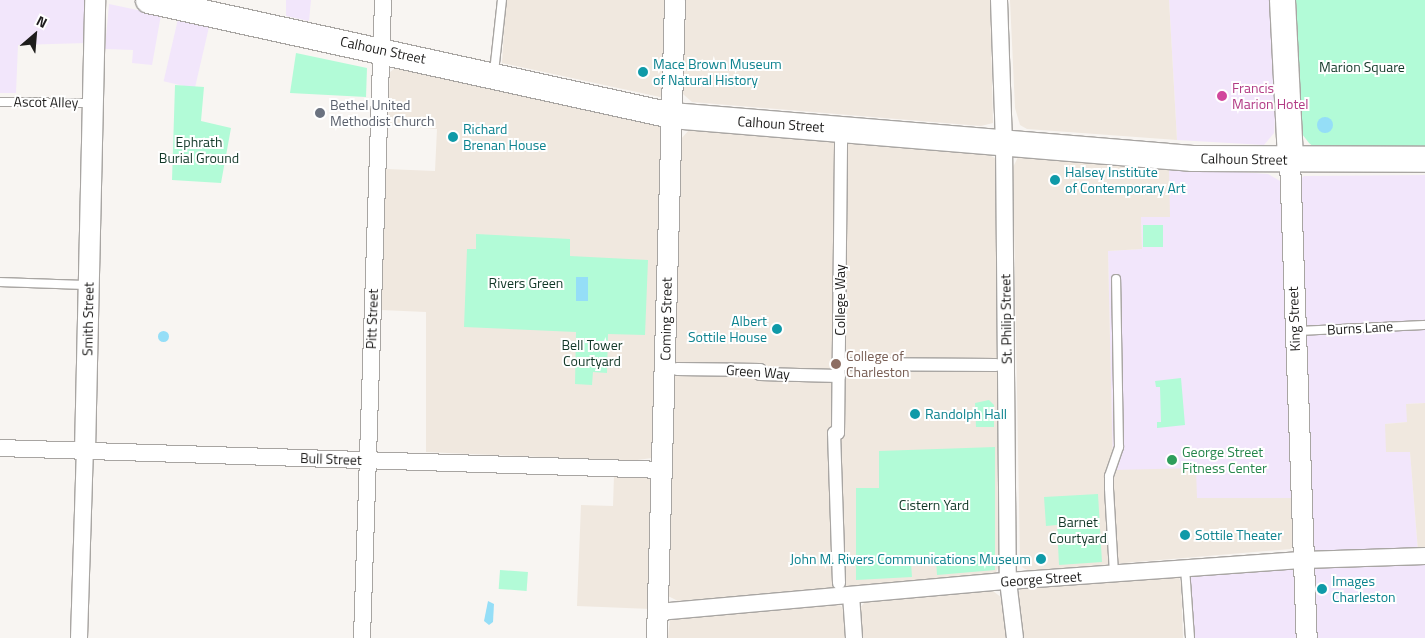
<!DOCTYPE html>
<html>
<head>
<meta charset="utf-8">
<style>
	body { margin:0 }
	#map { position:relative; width:1425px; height:638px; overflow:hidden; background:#f8f5f2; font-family:"Titillium Web",sans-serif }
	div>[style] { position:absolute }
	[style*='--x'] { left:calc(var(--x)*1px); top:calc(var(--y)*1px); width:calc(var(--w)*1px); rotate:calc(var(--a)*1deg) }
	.commercial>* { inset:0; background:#f2e6fb; transform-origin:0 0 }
	.built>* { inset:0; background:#f0e8df }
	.green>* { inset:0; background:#b2fbd7; transform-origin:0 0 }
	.water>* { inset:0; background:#95def7; transform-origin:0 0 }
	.round { border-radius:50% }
	.roads { filter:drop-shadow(1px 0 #a8a5a2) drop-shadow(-1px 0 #a8a5a2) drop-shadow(0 1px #a8a5a2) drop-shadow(0 -1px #a8a5a2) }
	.service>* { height:8px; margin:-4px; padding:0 4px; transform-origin:4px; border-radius:4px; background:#fff }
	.pedestrian>* { height:12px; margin:-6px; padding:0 6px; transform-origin:6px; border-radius:6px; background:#fff }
	.minor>* { height:16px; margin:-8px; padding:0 8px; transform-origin:8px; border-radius:8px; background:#fff }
	.tertiary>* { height:20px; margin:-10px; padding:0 10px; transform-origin:10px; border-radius:10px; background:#fff }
	.primary>* { height:25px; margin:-12.5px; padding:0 12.5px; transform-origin:12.5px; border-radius:12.5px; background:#fff }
	.dots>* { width:14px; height:14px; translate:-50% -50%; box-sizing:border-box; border:2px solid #fff; border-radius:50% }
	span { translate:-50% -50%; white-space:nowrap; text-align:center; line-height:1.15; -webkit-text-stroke:4px #fff; paint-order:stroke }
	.street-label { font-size:14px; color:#1e1d1c }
	.culture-label { font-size:14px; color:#0d838f }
	.left { translate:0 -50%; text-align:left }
	.right { translate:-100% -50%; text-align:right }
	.park-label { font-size:14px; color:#123828 }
	.hotel-label { font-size:14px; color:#b23c85 }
	.worship-label { font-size:14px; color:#5b616d }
	.education-label { font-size:14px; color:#785e54 }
	.leisure-label { font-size:14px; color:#27864d }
	.north { position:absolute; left:10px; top:10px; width:50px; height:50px; -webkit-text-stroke:4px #fff; paint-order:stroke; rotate:27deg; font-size:14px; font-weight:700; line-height:20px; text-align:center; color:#1e1d1c }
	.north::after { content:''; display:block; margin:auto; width:18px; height:22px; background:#1e1d1c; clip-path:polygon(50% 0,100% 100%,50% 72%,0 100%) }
</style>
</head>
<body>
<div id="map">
	<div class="commercial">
		<i style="clip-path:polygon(0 0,87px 0,87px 43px,18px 45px,16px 93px,0 93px)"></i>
		<i style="clip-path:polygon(286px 0,311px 0,309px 21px,286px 16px)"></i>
		<i style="clip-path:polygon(1169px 0,1270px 0,1275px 118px,1274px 133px,1264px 145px,1177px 140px)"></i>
		<i style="clip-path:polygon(109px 4px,161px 15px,152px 65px,132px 63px,133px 50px,105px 49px)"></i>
		<i style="left:178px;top:19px;width:32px;height:64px;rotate:13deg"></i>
		<i style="clip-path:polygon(1169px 167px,1268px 174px,1282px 182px,1292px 498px,1197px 498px,1113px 471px,1108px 251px,1142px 249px,1141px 217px)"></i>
		<i style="clip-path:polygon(1425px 175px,1425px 322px,1302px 327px,1297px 182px,1304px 176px)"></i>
		<i style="clip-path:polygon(1425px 328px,1425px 403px,1406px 404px,1408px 422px,1385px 424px,1410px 451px,1418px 551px,1310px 554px,1302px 339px,1308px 334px)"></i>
		<i style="clip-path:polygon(1425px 560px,1425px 638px,1314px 638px,1313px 568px,1316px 566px)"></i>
		<i style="clip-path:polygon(1296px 563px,1300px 638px,1192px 638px,1188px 577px,1191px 573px)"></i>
	</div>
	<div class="built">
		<i style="clip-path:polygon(506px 0,667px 0,664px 95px,660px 97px,502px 63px)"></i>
		<i style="clip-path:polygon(686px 0,990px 0,993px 123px,981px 126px,692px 102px,683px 94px)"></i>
		<i style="clip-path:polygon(1010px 0,1169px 0,1177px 140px,1027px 129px,1020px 125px,1015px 108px)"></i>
		<i style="clip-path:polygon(398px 66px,661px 126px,652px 458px,630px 461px,426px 452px,426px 312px,381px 310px,386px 169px,435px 171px,437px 129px,388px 125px,390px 72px)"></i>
		<i style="clip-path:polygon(690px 129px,983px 152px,995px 158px,998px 164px,1000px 564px,995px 574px,678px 601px,668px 596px,680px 140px)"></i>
		<i style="clip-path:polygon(1019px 155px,1169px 167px,1170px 217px,1141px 217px,1142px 249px,1108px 251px,1113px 470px,1196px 468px,1197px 498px,1292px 498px,1294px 542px,1291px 549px,1030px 571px,1023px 568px,1020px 561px,1013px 167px)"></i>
		<i style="clip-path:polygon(1425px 403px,1425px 550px,1418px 551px,1410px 452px,1386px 452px,1385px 424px,1407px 422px,1406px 404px)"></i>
		<i style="clip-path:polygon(614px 475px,654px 477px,651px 609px,577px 606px,581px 505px,613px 506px)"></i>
		<i style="clip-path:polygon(1178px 576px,1181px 582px,1183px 638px,1024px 638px,1018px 594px,1021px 588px)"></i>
		<i style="clip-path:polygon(993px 591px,1002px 598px,1007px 638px,861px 638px,859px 609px,865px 602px)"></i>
		<i style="clip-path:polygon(837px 603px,844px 609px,848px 638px,668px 638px,670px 618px)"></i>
	</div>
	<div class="green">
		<i style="clip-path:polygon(1296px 0,1425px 0,1425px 147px,1316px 149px,1309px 143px,1302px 134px)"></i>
		<i style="clip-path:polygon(296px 53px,367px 68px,366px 97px,290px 93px)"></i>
		<i style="clip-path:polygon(175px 85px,204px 87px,201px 121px,231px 128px,221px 183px,172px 180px)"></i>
		<i style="left:1143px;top:225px;width:20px;height:22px"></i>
		<i style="clip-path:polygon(476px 234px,570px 239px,570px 256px,648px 260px,645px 335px,608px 334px,607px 373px,593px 372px,592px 385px,575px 384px,576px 332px,464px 327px,467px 249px,476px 249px)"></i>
		<i style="clip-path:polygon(1181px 378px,1185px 425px,1157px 428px,1157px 422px,1161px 422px,1160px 387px,1156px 387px,1155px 381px)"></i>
		<i style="clip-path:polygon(989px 400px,994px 405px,994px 427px,976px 427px,975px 403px)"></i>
		<i style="clip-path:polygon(995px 447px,995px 570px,937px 575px,936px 560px,911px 562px,912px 577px,856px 580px,856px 488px,879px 488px,879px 451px)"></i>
		<i style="clip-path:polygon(1098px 494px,1102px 562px,1059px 565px,1057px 525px,1046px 526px,1044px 497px)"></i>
		<i style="left:500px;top:570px;width:28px;height:19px;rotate:4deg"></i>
	</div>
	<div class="water">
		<i class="round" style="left:1317px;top:117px;width:16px;height:16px"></i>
		<i style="left:576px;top:277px;width:12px;height:24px"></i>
		<i class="round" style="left:157.5px;top:330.5px;width:11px;height:11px"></i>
		<i style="clip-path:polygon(488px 601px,494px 604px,493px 622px,489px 625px,484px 621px)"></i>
	</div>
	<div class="roads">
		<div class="service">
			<i style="--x:494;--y:72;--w:72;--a:-83.7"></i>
			<i style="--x:0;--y:102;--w:93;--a:0.6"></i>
			<i style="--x:0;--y:282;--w:88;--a:2"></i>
			<i style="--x:1297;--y:331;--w:128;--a:-2.7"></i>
			<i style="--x:1185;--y:568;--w:70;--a:85.9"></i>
			<i style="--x:1114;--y:573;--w:85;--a:-93.4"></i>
			<i style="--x:1109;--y:488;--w:12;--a:-90"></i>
			<i style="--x:1109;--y:476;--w:31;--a:-71"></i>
			<i style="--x:1119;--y:447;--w:168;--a:-91"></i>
		</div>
		<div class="pedestrian">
			<i style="--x:839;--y:364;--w:157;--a:0.4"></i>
			<i style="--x:677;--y:369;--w:83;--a:0.7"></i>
			<i style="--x:760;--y:370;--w:4;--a:90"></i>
			<i style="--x:760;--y:374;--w:79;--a:1.5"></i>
			<i style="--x:839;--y:583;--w:150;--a:-91.9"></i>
			<i style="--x:834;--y:433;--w:4;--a:0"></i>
			<i style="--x:838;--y:433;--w:305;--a:-89.4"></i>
		</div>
		<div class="minor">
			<i style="--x:999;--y:0;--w:142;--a:88"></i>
			<i style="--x:1004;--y:142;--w:439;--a:89.5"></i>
			<i style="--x:1008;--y:581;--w:57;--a:83"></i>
			<i style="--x:0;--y:448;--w:662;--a:1.9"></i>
			<i style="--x:851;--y:595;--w:43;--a:86"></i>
			<i style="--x:658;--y:612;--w:351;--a:-5.1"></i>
			<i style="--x:1008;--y:581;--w:297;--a:-4.1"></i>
			<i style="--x:1304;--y:560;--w:121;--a:-1.9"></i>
			<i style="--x:79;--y:638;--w:187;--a:-88.2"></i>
			<i style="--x:362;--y:638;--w:638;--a:-88.11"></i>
		</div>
		<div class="tertiary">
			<i style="--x:1290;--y:160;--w:478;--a:88"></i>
			<i style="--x:85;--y:451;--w:451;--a:-88.7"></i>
			<i style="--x:657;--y:638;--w:638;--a:-88.38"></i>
		</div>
		<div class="primary">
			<i style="--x:148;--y:0;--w:535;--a:12.4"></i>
			<i style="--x:671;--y:115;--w:523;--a:4.72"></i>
			<i style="--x:1192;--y:158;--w:233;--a:0.2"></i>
			<i style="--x:1282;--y:0;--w:160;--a:87.1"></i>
		</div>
	</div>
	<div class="dots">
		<i style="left:643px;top:72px;background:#0f9aa8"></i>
		<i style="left:1222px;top:96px;background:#d1479c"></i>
		<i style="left:320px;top:113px;background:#6b7280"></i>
		<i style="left:453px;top:137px;background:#0f9aa8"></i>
		<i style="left:1055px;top:180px;background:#0f9aa8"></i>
		<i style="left:777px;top:329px;background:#0f9aa8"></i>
		<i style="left:836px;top:364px;background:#8d6e63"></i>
		<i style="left:915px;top:414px;background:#0f9aa8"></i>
		<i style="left:1172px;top:460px;background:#2e9e5b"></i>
		<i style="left:1185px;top:535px;background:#0f9aa8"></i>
		<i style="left:1041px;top:559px;background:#0f9aa8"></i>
		<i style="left:1322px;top:589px;background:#0f9aa8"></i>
	</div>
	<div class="street-label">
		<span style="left:383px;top:50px;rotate:12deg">Calhoun Street</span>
		<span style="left:46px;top:102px;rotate:1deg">Ascot Alley</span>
		<span style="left:781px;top:124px;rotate:4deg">Calhoun Street</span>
		<span style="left:1244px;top:159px;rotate:1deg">Calhoun Street</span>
		<span style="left:840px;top:300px;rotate:-90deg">College Way</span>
		<span style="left:88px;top:319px;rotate:-89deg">Smith Street</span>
		<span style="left:372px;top:319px;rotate:-88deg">Pitt Street</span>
		<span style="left:666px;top:319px;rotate:-89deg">Coming Street</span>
		<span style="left:1006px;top:319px;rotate:-91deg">St. Philip Street</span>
		<span style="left:1294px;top:319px;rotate:-92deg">King Street</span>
		<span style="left:1360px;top:328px;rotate:-3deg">Burns Lane</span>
		<span style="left:758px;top:372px;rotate:4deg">Green Way</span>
		<span style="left:331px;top:459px;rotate:2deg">Bull Street</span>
		<span style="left:1041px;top:579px;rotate:-4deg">George Street</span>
	</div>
	<div class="culture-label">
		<span class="left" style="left:653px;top:72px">Mace Brown Museum<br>of Natural History</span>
		<span class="left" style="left:463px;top:137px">Richard<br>Brenan House</span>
		<span class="left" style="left:1065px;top:180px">Halsey Institute<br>of Contemporary Art</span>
		<span class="right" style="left:767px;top:329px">Albert<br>Sottile House</span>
		<span class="left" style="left:925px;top:414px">Randolph Hall</span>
		<span class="left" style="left:1195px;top:535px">Sottile Theater</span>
		<span class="right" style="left:1031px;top:559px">John M. Rivers Communications Museum</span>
		<span class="left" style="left:1332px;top:589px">Images<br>Charleston</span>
	</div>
	<div class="park-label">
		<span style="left:1362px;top:67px">Marion Square</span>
		<span style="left:199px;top:150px">Ephrath<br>Burial Ground</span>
		<span style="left:526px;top:283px">Rivers Green</span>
		<span style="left:592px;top:353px">Bell Tower<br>Courtyard</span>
		<span style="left:934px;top:505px">Cistern Yard</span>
		<span style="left:1078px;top:530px">Barnet<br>Courtyard</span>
	</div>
	<div class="hotel-label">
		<span class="left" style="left:1232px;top:96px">Francis<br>Marion Hotel</span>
	</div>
	<div class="worship-label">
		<span class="left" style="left:330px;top:113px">Bethel United<br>Methodist Church</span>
	</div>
	<div class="education-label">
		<span class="left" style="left:846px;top:364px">College of<br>Charleston</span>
	</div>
	<div class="leisure-label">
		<span class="left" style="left:1182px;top:460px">George Street<br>Fitness Center</span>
	</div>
	<div class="north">N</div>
</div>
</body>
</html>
